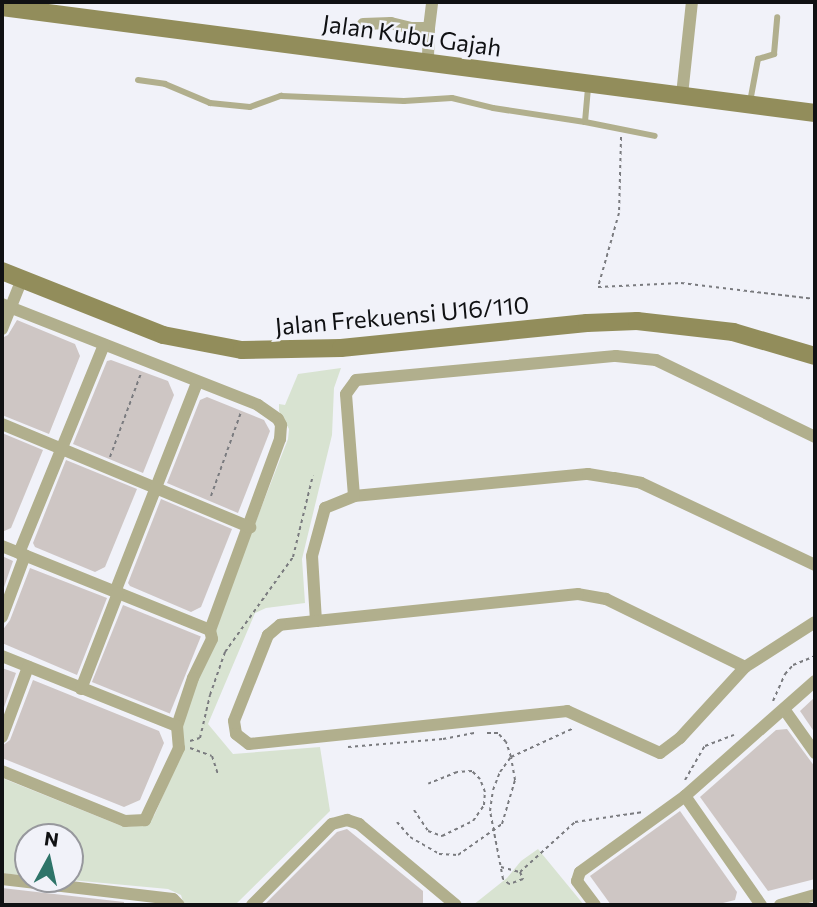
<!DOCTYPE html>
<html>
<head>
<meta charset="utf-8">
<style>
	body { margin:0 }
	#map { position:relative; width:817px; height:907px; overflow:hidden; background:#f1f2f9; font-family:Commissioner,sans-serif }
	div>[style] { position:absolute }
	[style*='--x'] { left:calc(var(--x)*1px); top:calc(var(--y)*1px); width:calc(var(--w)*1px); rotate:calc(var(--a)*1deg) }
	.green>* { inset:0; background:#d8e3d1 }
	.building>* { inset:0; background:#cec6c4; transform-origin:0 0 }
	.path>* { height:2px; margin-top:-1px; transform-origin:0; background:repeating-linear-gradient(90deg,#7a7b7f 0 3.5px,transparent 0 7px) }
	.lane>* { height:6px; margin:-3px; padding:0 3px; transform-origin:3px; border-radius:3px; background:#b1af8d }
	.street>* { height:12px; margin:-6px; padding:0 6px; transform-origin:6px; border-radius:6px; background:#b1af8d }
	.secondary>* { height:18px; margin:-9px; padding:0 9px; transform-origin:9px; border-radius:9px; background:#928d5b }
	span { translate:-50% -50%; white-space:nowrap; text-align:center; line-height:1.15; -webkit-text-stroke:5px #f1f2f9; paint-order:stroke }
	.street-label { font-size:24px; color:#101113 }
	.frame { position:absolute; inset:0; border:4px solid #101113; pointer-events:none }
	.north { position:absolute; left:14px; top:823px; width:70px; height:70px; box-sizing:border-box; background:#f1f2f9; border:2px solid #97989d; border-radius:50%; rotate:8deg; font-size:19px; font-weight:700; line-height:28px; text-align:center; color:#101113 }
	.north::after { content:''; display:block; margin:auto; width:24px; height:32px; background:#2e7469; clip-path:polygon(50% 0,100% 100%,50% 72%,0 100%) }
</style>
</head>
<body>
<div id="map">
	<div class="green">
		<i style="clip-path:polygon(341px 368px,334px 388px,332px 435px,302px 559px,305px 603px,266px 608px,255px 613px,208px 724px,233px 754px,320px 747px,330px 811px,235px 905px,184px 905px,181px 895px,168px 889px,60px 879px,70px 879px,70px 837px,28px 837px,28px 876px,2px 873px,2px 778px,124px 827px,136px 826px,154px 816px,181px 755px,176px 726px,288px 439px,289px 429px,279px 411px,279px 404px,285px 405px,298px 374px)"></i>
		<i style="clip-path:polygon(538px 849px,584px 905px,473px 905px,507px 878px,521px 861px)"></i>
	</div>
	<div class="building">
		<i style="clip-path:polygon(17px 320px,75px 344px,80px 356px,49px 434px,2px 415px,2px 338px,8px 335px)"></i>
		<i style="clip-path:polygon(111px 360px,168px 381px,174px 395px,143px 473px,73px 444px,107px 361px)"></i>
		<i style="clip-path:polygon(207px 397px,264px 420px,270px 431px,238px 513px,167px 483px,200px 400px)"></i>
		<i style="clip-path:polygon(2px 433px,43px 450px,11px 528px,2px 532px)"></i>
		<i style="clip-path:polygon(66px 460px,137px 489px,105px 567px,95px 572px,35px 547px,33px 543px)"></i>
		<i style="clip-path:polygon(161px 499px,232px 529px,201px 607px,191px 612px,130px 586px,128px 583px)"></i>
		<i style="clip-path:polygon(2px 556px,13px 561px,2px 593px)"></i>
		<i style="clip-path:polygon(30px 568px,107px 598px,77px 675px,2px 643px,2px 631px,10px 620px)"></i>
		<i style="left:123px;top:605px;width:84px;height:83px;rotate:22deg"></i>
		<i style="clip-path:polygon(2px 668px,16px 673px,2px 713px)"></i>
		<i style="clip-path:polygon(33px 680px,159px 731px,164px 743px,140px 800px,124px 807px,2px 758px,2px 746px,10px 740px)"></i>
		<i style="clip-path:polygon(815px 697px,815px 733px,800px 711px)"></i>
		<i style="clip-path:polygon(787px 729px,815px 767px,815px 879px,768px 891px,700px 797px,776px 730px)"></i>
		<i style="clip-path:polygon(680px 811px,737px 892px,735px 900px,715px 905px,611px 905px,590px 876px)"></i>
		<i style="clip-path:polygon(347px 829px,423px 891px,423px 905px,264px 905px,337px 832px)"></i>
		<i style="clip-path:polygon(2px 888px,124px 902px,124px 905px,2px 905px)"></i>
	</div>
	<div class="path">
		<i style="--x:621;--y:137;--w:76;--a:91.5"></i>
		<i style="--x:619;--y:213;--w:77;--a:105.8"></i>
		<i style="--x:598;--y:287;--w:83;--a:-2.8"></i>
		<i style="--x:681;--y:283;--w:135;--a:6.8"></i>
		<i style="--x:110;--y:457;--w:90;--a:-69.7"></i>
		<i style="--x:211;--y:496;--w:89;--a:-70.3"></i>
		<i style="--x:773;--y:701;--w:30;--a:-66"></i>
		<i style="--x:785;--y:674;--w:12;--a:-48"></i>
		<i style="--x:793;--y:665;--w:24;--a:-22"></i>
		<i style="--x:190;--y:741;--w:10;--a:-17"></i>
		<i style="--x:200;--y:738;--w:44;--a:-76.9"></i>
		<i style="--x:210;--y:695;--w:46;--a:-70.8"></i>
		<i style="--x:225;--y:652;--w:117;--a:-54.4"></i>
		<i style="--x:293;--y:557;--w:84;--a:-76.3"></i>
		<i style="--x:348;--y:747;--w:95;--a:-4.8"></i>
		<i style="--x:443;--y:739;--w:33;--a:-11"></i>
		<i style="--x:190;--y:748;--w:23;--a:20"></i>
		<i style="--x:212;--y:756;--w:20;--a:72"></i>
		<i style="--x:685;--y:780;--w:39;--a:-60"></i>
		<i style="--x:705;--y:746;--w:31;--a:-21"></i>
		<i style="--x:414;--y:810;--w:25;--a:56"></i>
		<i style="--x:428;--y:831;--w:15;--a:20"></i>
		<i style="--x:442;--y:836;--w:34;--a:-26"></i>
		<i style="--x:473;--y:821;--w:19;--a:-55"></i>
		<i style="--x:484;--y:805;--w:13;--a:-86"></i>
		<i style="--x:485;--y:792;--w:14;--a:-111"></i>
		<i style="--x:480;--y:779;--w:11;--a:-135"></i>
		<i style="--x:472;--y:771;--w:15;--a:176"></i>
		<i style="--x:457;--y:772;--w:31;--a:158"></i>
		<i style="--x:397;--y:822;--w:20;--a:49"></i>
		<i style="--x:410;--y:837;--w:34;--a:30"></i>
		<i style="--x:439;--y:854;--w:19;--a:3"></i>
		<i style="--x:458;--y:855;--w:54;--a:-35.2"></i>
		<i style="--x:502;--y:824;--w:46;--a:-73.5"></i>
		<i style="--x:515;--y:780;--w:23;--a:-100"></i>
		<i style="--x:511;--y:757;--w:16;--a:-108"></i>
		<i style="--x:506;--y:742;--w:12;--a:-132"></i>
		<i style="--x:498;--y:733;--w:14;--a:180"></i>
		<i style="--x:501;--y:867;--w:20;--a:15"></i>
		<i style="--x:520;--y:872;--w:8;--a:67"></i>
		<i style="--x:523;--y:879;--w:15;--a:160"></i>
		<i style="--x:509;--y:884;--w:8;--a:-140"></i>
		<i style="--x:503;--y:879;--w:69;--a:-100.8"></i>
		<i style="--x:490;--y:811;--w:21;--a:-82"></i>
		<i style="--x:493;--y:790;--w:19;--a:-69"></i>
		<i style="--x:500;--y:772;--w:19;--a:-54"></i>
		<i style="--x:511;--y:757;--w:69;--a:-24.7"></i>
		<i style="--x:520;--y:872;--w:74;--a:-42.3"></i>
		<i style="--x:575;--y:822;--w:69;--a:-8.4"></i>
	</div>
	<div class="lane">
		<i style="--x:138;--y:80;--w:27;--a:8"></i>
		<i style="--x:165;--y:84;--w:49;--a:22.9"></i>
		<i style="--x:210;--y:103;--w:40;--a:5.7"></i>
		<i style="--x:250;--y:107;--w:33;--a:-20"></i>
		<i style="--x:281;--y:96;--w:123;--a:2.3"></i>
		<i style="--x:404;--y:101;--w:48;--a:-3.6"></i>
		<i style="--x:452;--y:98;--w:42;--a:13.7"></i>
		<i style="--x:493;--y:108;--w:93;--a:8.7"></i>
		<i style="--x:585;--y:122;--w:37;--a:-85"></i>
		<i style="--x:750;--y:102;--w:44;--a:-79.5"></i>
		<i style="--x:758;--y:59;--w:17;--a:-17"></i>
		<i style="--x:774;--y:54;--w:37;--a:-85"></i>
		<i style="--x:585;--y:122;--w:71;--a:11.3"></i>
	</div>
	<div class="street">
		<i style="--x:363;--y:24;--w:28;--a:-2"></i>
		<i style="--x:391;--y:23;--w:21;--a:14"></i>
		<i style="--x:411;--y:28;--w:18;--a:0"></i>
		<i style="--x:429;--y:28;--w:34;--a:92"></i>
		<i style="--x:429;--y:28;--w:26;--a:-83"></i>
		<i style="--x:682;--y:95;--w:94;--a:-83.9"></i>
		<i style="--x:2;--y:304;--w:275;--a:21.5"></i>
		<i style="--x:258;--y:405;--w:24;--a:35"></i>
		<i style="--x:278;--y:419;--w:7;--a:63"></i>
		<i style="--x:281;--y:425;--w:14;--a:94"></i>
		<i style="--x:280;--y:439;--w:203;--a:110.1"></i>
		<i style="--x:2;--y:329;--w:54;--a:-68.2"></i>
		<i style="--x:2;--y:424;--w:269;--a:22.6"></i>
		<i style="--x:354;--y:496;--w:235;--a:-5.4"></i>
		<i style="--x:588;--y:474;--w:26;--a:9"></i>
		<i style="--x:614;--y:478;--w:27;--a:10"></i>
		<i style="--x:641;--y:483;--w:192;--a:25.2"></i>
		<i style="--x:2;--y:546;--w:224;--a:22"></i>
		<i style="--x:210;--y:630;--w:9;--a:77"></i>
		<i style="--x:212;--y:639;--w:43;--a:116"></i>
		<i style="--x:193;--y:678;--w:51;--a:108.4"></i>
		<i style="--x:177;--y:726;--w:22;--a:85"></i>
		<i style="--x:179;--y:748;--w:80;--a:115.3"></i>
		<i style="--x:145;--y:820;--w:20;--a:177"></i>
		<i style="--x:125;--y:821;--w:133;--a:-157.9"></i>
		<i style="--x:19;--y:553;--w:225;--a:-67.8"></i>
		<i style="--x:115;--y:592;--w:225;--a:-68.6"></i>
		<i style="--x:2;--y:617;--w:66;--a:-69.6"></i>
		<i style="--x:316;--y:621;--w:65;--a:-93.5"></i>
		<i style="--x:312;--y:556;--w:50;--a:-74.8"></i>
		<i style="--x:325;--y:508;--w:31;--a:-22"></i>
		<i style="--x:354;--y:496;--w:102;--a:-94.5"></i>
		<i style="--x:346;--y:394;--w:17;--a:-54"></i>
		<i style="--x:356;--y:380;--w:261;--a:-5.3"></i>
		<i style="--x:616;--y:356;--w:40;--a:5.7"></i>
		<i style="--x:656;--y:360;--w:177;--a:25.8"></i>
		<i style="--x:2;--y:656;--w:188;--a:21.8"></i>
		<i style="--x:745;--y:667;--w:155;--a:-153.9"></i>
		<i style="--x:606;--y:599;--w:28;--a:-170"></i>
		<i style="--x:578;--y:594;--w:263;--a:174.1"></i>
		<i style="--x:316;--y:621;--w:36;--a:174"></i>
		<i style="--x:280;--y:625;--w:16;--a:140"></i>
		<i style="--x:268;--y:635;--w:92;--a:111.6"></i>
		<i style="--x:234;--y:721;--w:13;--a:81"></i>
		<i style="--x:236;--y:734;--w:16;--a:38"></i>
		<i style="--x:249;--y:744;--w:320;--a:-5.9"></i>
		<i style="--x:567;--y:711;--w:102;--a:24.3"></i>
		<i style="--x:660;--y:753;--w:25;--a:-37"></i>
		<i style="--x:680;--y:738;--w:96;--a:-47.5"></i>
		<i style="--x:745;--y:667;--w:83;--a:-32.7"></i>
		<i style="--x:81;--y:689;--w:103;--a:-68.9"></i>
		<i style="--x:784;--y:709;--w:54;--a:54.8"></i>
		<i style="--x:2;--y:737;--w:75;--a:-69.6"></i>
		<i style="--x:685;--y:796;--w:133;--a:55.1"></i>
		<i style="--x:2;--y:879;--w:172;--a:6.7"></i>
		<i style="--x:173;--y:899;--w:8;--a:45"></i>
		<i style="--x:252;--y:905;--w:114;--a:-45.4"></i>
		<i style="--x:332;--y:824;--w:16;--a:-15"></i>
		<i style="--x:347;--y:820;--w:13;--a:18"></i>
		<i style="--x:359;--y:824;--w:126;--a:39.9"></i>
		<i style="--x:595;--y:905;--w:30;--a:-127"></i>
		<i style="--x:577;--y:881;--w:9;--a:-72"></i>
		<i style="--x:580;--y:872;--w:130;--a:-35.9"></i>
		<i style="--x:685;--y:796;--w:174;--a:-41.5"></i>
		<i style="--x:780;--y:905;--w:36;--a:-16"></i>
	</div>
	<div class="secondary">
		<i style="--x:2;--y:7;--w:820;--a:7.43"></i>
		<i style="--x:2;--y:271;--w:173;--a:21.7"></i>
		<i style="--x:163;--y:335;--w:80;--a:10.8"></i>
		<i style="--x:242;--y:350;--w:99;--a:-1.2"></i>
		<i style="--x:341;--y:348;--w:247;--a:-5.8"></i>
		<i style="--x:587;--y:323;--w:50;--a:-2.3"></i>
		<i style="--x:637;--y:321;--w:97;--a:6.5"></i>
		<i style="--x:733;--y:332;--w:85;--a:16.3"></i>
	</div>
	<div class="street-label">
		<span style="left:412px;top:35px;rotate:8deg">Jalan Kubu Gajah</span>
		<span style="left:402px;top:315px;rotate:-5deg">Jalan Frekuensi U16/110</span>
	</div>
	<div class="frame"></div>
	<div class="north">N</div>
</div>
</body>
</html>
